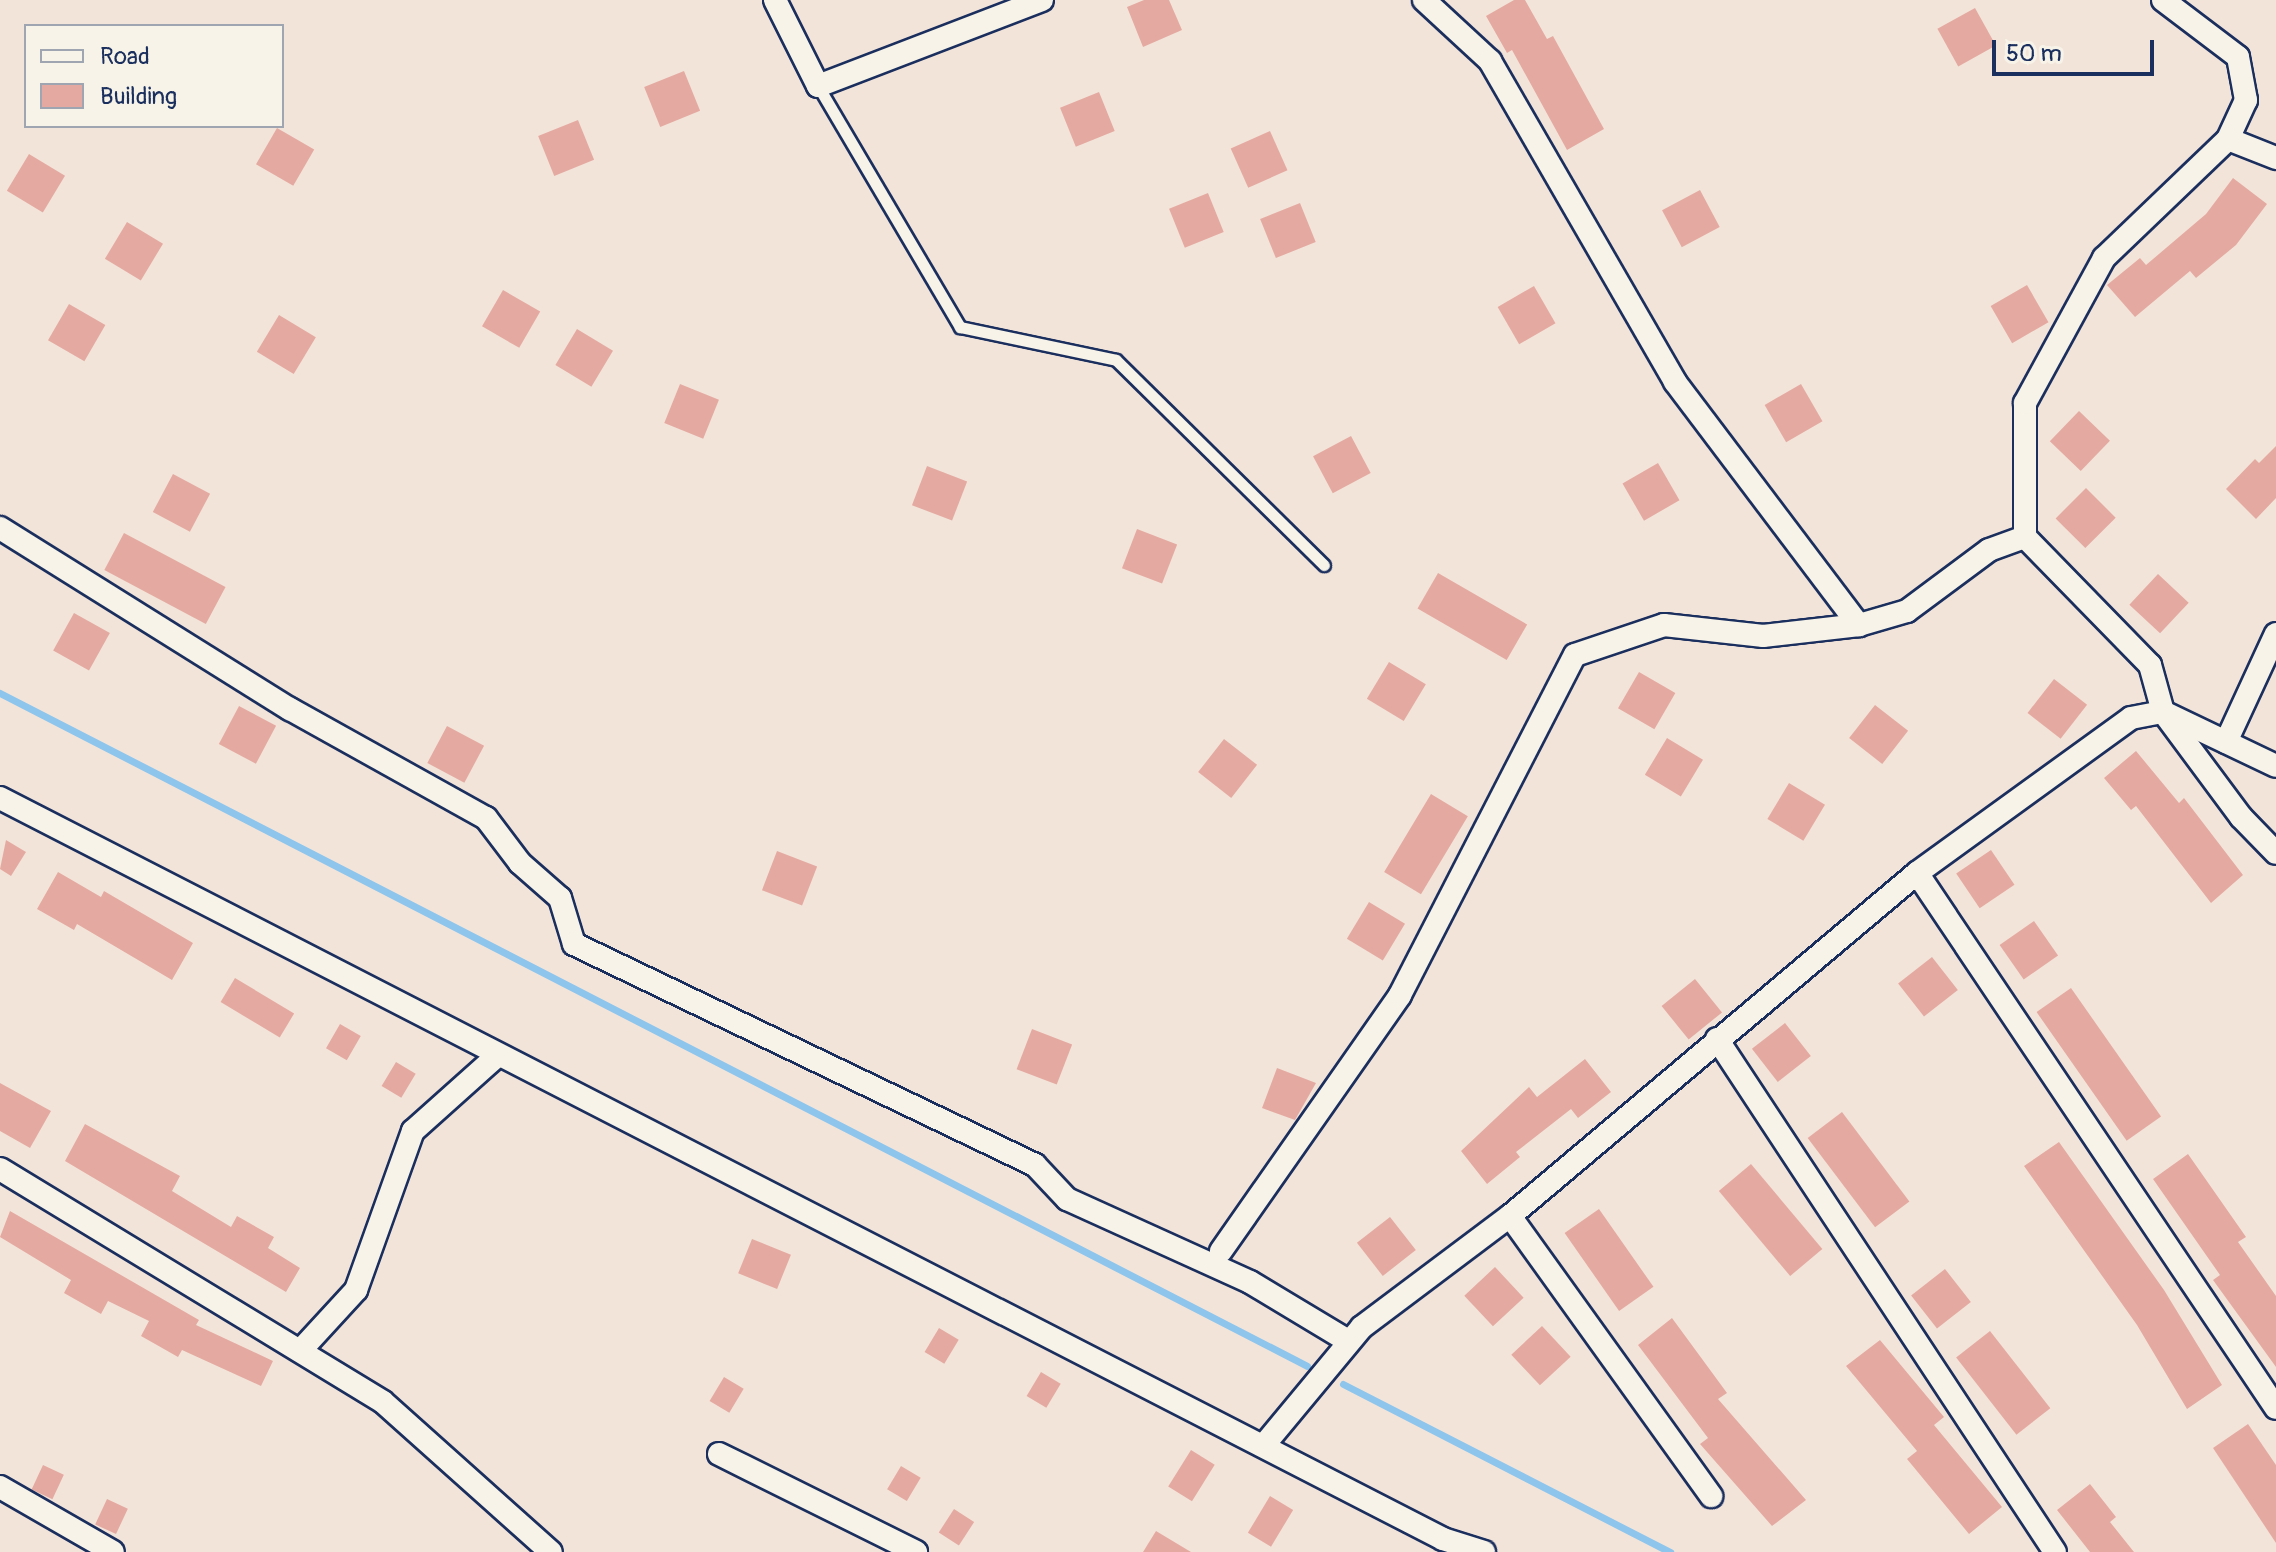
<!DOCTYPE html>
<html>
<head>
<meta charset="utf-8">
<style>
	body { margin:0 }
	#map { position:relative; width:2276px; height:1552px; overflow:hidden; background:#f3e4da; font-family:Pangolin,sans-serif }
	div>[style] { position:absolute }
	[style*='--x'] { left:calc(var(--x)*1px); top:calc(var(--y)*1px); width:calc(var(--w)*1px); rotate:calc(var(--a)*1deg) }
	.stream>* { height:7px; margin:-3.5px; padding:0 3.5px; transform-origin:3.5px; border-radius:3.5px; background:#8dc5ec }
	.building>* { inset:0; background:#e4aaa1; transform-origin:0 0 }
	.roads { filter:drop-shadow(2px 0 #1b2f5e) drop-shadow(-2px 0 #1b2f5e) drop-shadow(0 2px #1b2f5e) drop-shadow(0 -2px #1b2f5e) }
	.service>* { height:11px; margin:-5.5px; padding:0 5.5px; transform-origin:5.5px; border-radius:5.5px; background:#f7f3e8 }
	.minor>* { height:22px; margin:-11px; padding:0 11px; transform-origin:11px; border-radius:11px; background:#f7f3e8 }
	span { translate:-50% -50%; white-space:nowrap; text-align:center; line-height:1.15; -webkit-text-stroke:8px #f7f3e8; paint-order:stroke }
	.legend { position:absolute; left:24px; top:24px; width:260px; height:104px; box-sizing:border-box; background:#f7f3e8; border:2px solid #9fa5b1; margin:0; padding:10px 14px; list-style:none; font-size:24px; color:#1b2f5e }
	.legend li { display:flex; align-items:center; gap:16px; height:40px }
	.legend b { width:40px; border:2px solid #9fa5b1 }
	.scale { position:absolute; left:1992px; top:40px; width:162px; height:36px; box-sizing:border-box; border:4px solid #1b2f5e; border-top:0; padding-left:10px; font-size:24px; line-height:28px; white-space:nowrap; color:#1b2f5e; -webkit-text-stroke:6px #f7f3e8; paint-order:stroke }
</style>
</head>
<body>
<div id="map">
	<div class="stream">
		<i style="--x:0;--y:693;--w:1470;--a:27.24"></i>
		<i style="--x:1343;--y:1384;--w:368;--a:27.2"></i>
	</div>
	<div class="building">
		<i style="clip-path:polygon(1144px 0,1169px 0,1182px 30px,1143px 47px,1127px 7px)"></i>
		<i style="clip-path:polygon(1514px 0,1525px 0,1547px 39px,1553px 36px,1604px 129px,1567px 150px,1512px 50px,1507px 53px,1486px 16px)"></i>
		<i style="left:1975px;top:8px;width:43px;height:43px;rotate:61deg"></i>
		<i style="left:684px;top:71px;width:43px;height:43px;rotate:68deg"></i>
		<i style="left:1099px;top:92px;width:42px;height:42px;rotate:68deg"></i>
		<i style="left:578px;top:120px;width:43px;height:43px;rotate:68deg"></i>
		<i style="left:277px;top:128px;width:43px;height:42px;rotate:30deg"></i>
		<i style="left:1270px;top:131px;width:43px;height:43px;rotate:66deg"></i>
		<i style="left:29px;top:154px;width:42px;height:43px;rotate:31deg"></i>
		<i style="clip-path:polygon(2233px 178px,2267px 204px,2236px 245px,2196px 278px,2190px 271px,2135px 317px,2107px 285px,2140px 258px,2146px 265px,2206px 214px)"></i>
		<i style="left:1700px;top:190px;width:42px;height:43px;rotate:62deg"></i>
		<i style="left:1208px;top:193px;width:42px;height:42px;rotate:68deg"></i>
		<i style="left:1300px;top:203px;width:42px;height:43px;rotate:68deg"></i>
		<i style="left:127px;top:222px;width:42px;height:43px;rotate:31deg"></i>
		<i style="left:2027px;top:285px;width:43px;height:42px;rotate:60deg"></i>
		<i style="left:1534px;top:286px;width:43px;height:42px;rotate:60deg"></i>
		<i style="left:503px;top:290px;width:43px;height:42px;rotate:30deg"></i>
		<i style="left:69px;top:304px;width:42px;height:42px;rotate:30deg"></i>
		<i style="left:279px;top:315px;width:43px;height:43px;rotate:31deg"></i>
		<i style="left:577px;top:329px;width:42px;height:42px;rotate:31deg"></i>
		<i style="left:680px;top:384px;width:42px;height:42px;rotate:22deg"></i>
		<i style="left:1801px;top:384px;width:43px;height:42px;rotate:60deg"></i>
		<i style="left:2079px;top:411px;width:43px;height:42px;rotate:44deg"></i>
		<i style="left:1351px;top:436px;width:42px;height:43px;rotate:62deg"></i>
		<i style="clip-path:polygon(2276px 446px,2276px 498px,2256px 519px,2226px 489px,2255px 459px,2259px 463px)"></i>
		<i style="left:1658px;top:463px;width:43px;height:41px;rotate:60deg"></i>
		<i style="left:927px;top:466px;width:43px;height:42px;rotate:21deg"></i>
		<i style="left:173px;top:474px;width:42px;height:43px;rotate:28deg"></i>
		<i style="left:2086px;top:488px;width:42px;height:43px;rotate:45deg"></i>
		<i style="left:1137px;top:529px;width:43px;height:42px;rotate:21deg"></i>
		<i style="left:124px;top:533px;width:115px;height:42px;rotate:28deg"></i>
		<i style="left:1438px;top:573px;width:103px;height:41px;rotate:30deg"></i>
		<i style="left:2158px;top:574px;width:42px;height:42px;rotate:43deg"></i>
		<i style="left:74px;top:613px;width:41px;height:43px;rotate:29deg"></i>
		<i style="left:1389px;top:662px;width:43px;height:43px;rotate:31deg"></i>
		<i style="left:1639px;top:672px;width:42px;height:42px;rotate:30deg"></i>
		<i style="left:2054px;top:679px;width:42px;height:43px;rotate:38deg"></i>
		<i style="left:1875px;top:705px;width:42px;height:42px;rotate:38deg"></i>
		<i style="left:239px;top:706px;width:42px;height:43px;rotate:28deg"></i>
		<i style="left:447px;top:726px;width:42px;height:42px;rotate:28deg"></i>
		<i style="left:1667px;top:738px;width:42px;height:43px;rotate:31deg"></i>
		<i style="left:1224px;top:739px;width:42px;height:42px;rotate:38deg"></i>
		<i style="clip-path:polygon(2136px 751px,2179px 803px,2184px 798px,2243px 875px,2211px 903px,2136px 806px,2131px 810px,2104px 778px)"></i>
		<i style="left:1789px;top:783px;width:42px;height:42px;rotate:31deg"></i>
		<i style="left:1431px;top:794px;width:43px;height:91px;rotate:31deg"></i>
		<i style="clip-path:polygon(6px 840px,26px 852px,11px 876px,0 869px)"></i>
		<i style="left:1991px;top:850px;width:42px;height:42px;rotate:56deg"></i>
		<i style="left:777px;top:851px;width:43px;height:42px;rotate:21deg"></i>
		<i style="clip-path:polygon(58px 872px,101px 897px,104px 891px,193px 943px,172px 980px,77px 924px,74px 930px,37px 909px)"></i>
		<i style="left:1369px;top:902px;width:42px;height:43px;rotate:31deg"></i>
		<i style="left:2034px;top:921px;width:42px;height:42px;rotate:55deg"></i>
		<i style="left:1932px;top:957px;width:42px;height:43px;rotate:52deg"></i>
		<i style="left:235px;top:978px;width:69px;height:28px;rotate:31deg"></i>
		<i style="left:1695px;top:979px;width:43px;height:43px;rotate:51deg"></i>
		<i style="left:2071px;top:988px;width:157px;height:42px;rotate:55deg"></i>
		<i style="left:1785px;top:1023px;width:42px;height:42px;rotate:52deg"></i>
		<i style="left:340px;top:1024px;width:24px;height:28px;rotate:30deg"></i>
		<i style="left:1032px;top:1029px;width:43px;height:43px;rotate:21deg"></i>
		<i style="clip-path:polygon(1585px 1059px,1611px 1092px,1578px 1118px,1571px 1109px,1516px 1152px,1520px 1157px,1487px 1184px,1461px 1151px,1529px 1087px,1537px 1097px)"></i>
		<i style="left:396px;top:1062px;width:23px;height:28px;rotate:31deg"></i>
		<i style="clip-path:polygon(1277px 1068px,1316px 1083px,1295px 1120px,1262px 1108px)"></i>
		<i style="clip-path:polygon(0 1083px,51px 1111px,30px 1148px,0 1131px)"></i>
		<i style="left:1842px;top:1112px;width:112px;height:43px;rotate:53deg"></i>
		<i style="clip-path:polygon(85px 1124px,180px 1176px,172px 1191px,231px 1227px,237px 1216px,274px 1237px,268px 1248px,300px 1268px,286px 1292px,65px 1161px)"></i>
		<i style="clip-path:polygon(2059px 1142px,2164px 1290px,2222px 1385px,2187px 1409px,2137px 1325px,2024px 1166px)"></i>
		<i style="clip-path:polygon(2188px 1154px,2246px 1237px,2238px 1242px,2276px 1296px,2276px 1367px,2213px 1280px,2220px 1275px,2153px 1179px)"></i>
		<i style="left:1751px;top:1164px;width:111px;height:42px;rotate:50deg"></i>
		<i style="left:1599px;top:1209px;width:95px;height:42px;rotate:55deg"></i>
		<i style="clip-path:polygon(10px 1211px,199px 1320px,196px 1325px,273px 1361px,261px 1386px,182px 1350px,178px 1357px,141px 1336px,149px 1321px,108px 1301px,101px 1314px,64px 1293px,71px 1280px,0 1237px)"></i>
		<i style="left:1390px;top:1217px;width:42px;height:42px;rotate:52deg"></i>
		<i style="left:752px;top:1239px;width:42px;height:37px;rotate:22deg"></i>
		<i style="left:1495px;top:1267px;width:42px;height:42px;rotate:47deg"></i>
		<i style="left:1945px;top:1269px;width:42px;height:43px;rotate:52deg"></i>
		<i style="clip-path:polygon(1672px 1318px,1727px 1393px,1718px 1399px,1806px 1500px,1772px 1526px,1700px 1444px,1708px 1438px,1638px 1345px)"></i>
		<i style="left:1542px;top:1326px;width:42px;height:42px;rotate:47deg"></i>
		<i style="left:939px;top:1328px;width:23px;height:28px;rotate:31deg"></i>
		<i style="left:1990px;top:1331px;width:98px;height:43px;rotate:52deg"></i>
		<i style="clip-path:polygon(1880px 1340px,1944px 1417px,1934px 1425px,2002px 1507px,1969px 1534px,1907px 1459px,1917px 1451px,1846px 1366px)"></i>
		<i style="left:1041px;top:1372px;width:23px;height:28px;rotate:31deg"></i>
		<i style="left:724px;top:1377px;width:23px;height:28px;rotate:31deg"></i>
		<i style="clip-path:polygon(2248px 1424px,2276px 1465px,2276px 1543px,2213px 1448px)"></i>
		<i style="left:1191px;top:1450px;width:28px;height:43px;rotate:32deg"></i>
		<i style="left:43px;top:1465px;width:23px;height:27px;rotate:25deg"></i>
		<i style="left:901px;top:1466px;width:23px;height:27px;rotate:31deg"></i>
		<i style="clip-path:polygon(2090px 1484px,2116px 1517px,2110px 1522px,2134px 1552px,2090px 1552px,2057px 1510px)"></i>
		<i style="left:1270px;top:1496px;width:27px;height:43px;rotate:31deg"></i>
		<i style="left:107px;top:1499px;width:23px;height:28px;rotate:25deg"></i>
		<i style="left:954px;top:1509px;width:24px;height:28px;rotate:33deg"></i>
		<i style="clip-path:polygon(1156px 1531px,1191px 1552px,1143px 1552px)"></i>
	</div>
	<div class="roads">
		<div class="service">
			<i style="--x:818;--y:86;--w:280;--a:59.5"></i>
			<i style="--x:960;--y:327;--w:159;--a:11.9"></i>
			<i style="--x:1116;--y:360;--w:292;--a:44.6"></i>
		</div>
		<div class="minor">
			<i style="--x:775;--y:0;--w:96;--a:63.4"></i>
			<i style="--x:818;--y:86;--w:240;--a:-21"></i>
			<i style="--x:1424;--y:0;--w:90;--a:42.7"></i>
			<i style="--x:1490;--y:61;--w:370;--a:60"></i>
			<i style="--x:1675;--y:382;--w:305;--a:52.9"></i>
			<i style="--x:2163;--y:0;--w:94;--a:37.2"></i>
			<i style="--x:2238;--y:57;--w:44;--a:79.5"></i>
			<i style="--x:2246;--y:100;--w:43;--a:114.8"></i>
			<i style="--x:2228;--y:139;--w:52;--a:21.6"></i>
			<i style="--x:0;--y:528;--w:342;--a:32"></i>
			<i style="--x:290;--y:709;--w:224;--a:29.1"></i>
			<i style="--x:486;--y:818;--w:56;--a:52.9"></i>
			<i style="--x:520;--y:863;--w:53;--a:41.2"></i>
			<i style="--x:560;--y:898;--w:48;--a:73.1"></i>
			<i style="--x:574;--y:944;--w:511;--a:25.61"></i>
			<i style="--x:1035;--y:1165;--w:47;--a:46.7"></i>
			<i style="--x:1067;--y:1199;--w:201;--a:24.4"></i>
			<i style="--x:1250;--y:1282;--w:114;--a:31"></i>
			<i style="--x:2025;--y:537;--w:179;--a:45.7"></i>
			<i style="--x:2150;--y:665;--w:49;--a:74.5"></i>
			<i style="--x:2163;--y:712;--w:125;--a:25.5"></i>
			<i style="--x:2226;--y:742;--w:119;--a:-65.2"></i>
			<i style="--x:0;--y:798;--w:1622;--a:27.18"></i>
			<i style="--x:1443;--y:1539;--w:43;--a:17.6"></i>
			<i style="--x:1917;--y:873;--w:644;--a:56.14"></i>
			<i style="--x:1717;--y:1039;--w:614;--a:56.62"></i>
			<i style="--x:0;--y:1169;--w:448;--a:31.3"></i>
			<i style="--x:383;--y:1402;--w:225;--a:41.8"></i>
			<i style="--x:1510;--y:1216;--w:345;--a:54.3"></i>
			<i style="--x:1221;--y:1251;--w:312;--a:-55"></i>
			<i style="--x:1400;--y:995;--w:382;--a:-62.8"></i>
			<i style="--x:1575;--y:655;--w:94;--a:-18.6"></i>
			<i style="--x:1664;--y:625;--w:100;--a:6.3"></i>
			<i style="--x:1763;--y:636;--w:97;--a:-6.5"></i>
			<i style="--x:1859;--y:625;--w:50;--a:-16.3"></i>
			<i style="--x:1907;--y:611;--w:102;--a:-36.6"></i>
			<i style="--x:1989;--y:550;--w:38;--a:-20"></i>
			<i style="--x:2025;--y:537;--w:134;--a:-90"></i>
			<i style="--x:2025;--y:403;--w:165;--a:-61.4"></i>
			<i style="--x:2104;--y:258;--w:172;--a:-43.8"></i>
			<i style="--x:300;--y:1351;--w:83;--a:-47.4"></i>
			<i style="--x:356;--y:1290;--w:169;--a:-70.3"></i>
			<i style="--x:413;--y:1131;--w:113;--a:-41.8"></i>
			<i style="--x:1264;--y:1445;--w:153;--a:-50.3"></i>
			<i style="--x:1362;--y:1327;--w:185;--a:-36.9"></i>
			<i style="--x:1510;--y:1216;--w:532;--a:-40.12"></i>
			<i style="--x:1917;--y:873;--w:264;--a:-35.9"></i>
			<i style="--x:2131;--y:718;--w:33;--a:-11"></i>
			<i style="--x:2163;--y:712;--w:131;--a:53.4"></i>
			<i style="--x:2241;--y:817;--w:50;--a:45.8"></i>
			<i style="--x:719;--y:1454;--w:220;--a:26.4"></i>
			<i style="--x:0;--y:1487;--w:130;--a:29.9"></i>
		</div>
	</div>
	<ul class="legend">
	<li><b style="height:10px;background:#f7f3e8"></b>Road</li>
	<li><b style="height:22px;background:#e4aaa1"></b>Building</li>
	</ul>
	<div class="scale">50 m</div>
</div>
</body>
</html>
